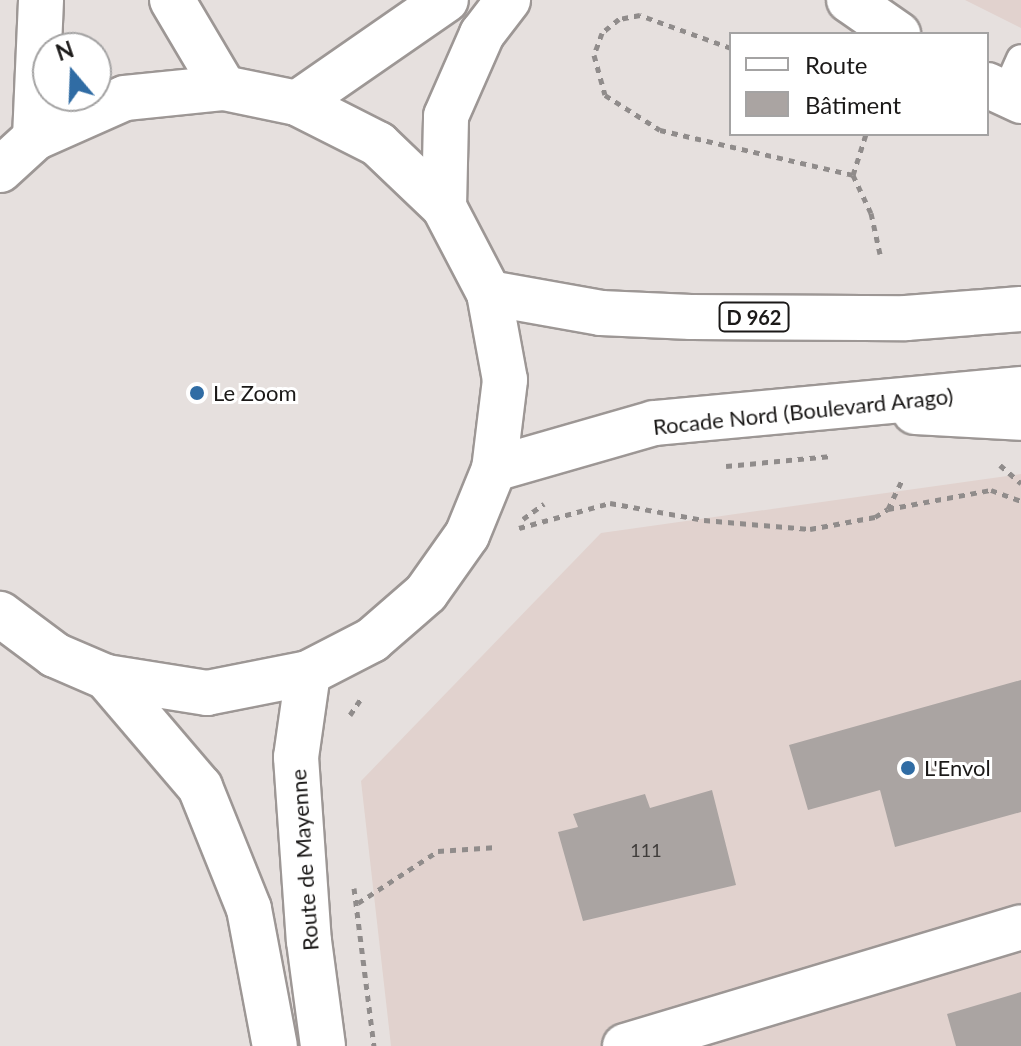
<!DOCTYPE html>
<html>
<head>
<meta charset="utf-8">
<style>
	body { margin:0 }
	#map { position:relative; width:1021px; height:1046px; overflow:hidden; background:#e6e0de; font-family:Lato,sans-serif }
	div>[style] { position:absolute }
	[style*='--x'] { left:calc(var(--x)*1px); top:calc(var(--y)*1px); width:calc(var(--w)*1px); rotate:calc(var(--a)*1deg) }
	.built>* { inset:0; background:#e1d2ce }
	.building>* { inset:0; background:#aaa4a2 }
	.path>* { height:5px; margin-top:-2.5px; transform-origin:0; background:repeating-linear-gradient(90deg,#908c8b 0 6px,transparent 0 12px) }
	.roads { filter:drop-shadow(2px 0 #9d9795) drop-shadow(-2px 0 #9d9795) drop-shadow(0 2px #9d9795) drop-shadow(0 -2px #9d9795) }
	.service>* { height:28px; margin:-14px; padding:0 14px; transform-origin:14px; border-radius:14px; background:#fff }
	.minor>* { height:44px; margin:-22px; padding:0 22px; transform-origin:22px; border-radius:22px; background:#fff }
	.secondary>* { height:44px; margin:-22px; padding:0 22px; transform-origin:22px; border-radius:22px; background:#fff }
	.primary>* { height:44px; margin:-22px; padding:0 22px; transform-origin:22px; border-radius:22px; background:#fff }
	.dots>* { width:22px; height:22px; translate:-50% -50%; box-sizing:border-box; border:4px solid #fff; border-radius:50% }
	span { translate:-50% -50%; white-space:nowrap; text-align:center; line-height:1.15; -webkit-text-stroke:6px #fff; paint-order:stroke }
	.number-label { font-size:18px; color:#3f3c3a }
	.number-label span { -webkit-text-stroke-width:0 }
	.shield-label span { padding:2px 6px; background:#fff; border:2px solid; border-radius:6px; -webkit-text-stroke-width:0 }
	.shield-label { font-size:20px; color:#1b1918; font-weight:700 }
	.poi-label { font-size:22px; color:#1b1918 }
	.left { translate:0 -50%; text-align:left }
	.street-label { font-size:22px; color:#1b1918 }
	.legend { position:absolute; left:729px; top:32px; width:260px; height:104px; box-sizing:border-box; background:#fff; border:2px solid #a4a3a3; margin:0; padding:10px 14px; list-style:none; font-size:24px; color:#1b1918 }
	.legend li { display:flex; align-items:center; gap:16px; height:40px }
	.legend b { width:40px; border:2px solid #a4a3a3 }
	.north { position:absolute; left:32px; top:32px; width:80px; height:80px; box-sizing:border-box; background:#fff; border:2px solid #a4a3a3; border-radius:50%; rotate:341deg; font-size:22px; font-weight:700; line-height:32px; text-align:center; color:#1b1918 }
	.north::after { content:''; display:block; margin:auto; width:28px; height:36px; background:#306ca4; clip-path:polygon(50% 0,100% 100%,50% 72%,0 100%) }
</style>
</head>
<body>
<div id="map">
	<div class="built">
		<i style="clip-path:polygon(965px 0,1021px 0,1021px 28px)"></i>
		<i style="clip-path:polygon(1021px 474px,1021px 1046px,391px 1046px,361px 781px,601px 533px)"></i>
	</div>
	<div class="building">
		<i style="clip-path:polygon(1021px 680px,1021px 812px,895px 847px,880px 790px,808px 810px,789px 745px)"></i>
		<i style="clip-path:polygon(712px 790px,736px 885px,583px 921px,558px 832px,578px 827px,573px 814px,645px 794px,650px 808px)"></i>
		<i style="clip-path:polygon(1021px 992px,1021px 1046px,956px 1046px,947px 1014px)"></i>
	</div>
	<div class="path">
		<i style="--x:731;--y:48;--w:97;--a:-160.1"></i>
		<i style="--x:640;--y:15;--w:21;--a:169"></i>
		<i style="--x:619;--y:19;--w:22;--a:141"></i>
		<i style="--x:602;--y:33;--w:23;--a:110"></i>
		<i style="--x:594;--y:55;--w:41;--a:74.6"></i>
		<i style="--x:605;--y:95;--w:65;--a:32.5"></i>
		<i style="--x:660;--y:130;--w:198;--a:13.1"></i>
		<i style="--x:853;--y:175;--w:42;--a:64.7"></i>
		<i style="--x:871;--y:213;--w:42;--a:77.6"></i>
		<i style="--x:853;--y:175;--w:43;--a:-72.4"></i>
		<i style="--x:1000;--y:465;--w:28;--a:41"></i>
		<i style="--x:726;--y:466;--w:106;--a:-5.4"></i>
		<i style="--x:888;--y:509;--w:105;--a:-10.5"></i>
		<i style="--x:991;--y:490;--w:32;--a:20"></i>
		<i style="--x:523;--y:519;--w:26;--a:-36"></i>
		<i style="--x:519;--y:528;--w:94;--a:-15.4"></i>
		<i style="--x:610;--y:503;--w:96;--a:10.3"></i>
		<i style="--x:704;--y:520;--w:106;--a:4.9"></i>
		<i style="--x:810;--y:529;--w:66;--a:-10.5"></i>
		<i style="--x:875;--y:517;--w:15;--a:-32"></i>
		<i style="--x:888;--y:509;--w:34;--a:-64"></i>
		<i style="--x:350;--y:715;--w:22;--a:-56"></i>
		<i style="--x:354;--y:888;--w:159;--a:82.8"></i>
		<i style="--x:358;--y:903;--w:95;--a:-33"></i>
		<i style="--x:438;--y:851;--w:59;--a:-3.9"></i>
	</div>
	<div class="roads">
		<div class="service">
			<i style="--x:1005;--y:95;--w:39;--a:-66"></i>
		</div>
		<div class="minor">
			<i style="--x:849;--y:0;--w:60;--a:34.8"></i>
			<i style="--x:987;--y:85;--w:38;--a:25"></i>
			<i style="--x:297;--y:103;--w:181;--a:-34.7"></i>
			<i style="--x:444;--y:207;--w:91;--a:-88.7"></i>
			<i style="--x:446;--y:116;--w:90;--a:-66.3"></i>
			<i style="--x:482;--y:34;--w:43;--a:-52.6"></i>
			<i style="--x:915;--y:412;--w:106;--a:3.2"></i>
			<i style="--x:625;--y:1046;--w:413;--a:-16.7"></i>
		</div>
		<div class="secondary">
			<i style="--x:308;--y:673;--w:85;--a:98.1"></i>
			<i style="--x:296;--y:757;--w:184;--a:86"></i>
			<i style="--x:309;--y:941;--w:106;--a:82.4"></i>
			<i style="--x:106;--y:677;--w:145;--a:49.5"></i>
			<i style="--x:200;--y:787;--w:131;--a:68.1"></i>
			<i style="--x:249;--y:909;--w:139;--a:79.3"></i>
		</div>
		<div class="primary">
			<i style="--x:172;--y:0;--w:102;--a:59.4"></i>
			<i style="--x:35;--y:138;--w:138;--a:-87.5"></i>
			<i style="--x:0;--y:170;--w:47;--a:-42.4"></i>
			<i style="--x:35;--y:138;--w:98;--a:-24"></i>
			<i style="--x:125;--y:98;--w:100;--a:-5.8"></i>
			<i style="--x:224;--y:88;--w:75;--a:11.6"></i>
			<i style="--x:297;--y:103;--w:91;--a:26.8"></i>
			<i style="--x:378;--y:144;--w:91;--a:43.7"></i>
			<i style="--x:444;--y:207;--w:97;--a:62.4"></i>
			<i style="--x:489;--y:293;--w:88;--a:79.6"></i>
			<i style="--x:505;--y:380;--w:90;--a:97"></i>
			<i style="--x:494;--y:469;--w:71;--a:112.2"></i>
			<i style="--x:467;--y:535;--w:71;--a:125.3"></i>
			<i style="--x:426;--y:593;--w:72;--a:139"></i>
			<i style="--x:372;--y:640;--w:72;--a:152.7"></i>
			<i style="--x:308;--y:673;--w:103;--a:168.8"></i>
			<i style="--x:207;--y:693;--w:102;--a:-171"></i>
			<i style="--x:106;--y:677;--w:56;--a:-156.7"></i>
			<i style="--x:55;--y:655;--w:69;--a:-143.3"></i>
			<i style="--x:489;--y:293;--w:114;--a:10.1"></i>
			<i style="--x:601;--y:313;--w:90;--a:2.5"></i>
			<i style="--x:691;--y:317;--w:215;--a:0.3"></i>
			<i style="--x:906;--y:318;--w:115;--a:-4.5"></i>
			<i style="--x:494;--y:469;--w:166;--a:-16"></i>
			<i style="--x:654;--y:423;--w:369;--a:-5.3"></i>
		</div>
	</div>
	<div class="dots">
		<i style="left:197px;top:393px;background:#306ca4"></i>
		<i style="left:908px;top:768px;background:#306ca4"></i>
	</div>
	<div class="number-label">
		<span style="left:646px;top:850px">111</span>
	</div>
	<div class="shield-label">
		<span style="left:754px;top:317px">D 962</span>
	</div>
	<div class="poi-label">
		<span class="left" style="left:213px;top:393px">Le Zoom</span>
		<span class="left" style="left:924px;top:768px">L'Envol</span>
	</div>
	<div class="street-label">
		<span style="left:803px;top:411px;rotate:-6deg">Rocade Nord (Boulevard Arago)</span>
		<span style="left:304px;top:860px;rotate:-94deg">Route de Mayenne</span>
	</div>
	<ul class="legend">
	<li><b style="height:10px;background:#fff"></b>Route</li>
	<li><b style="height:22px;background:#aaa4a2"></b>Bâtiment</li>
	</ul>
	<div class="north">N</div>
</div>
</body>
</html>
